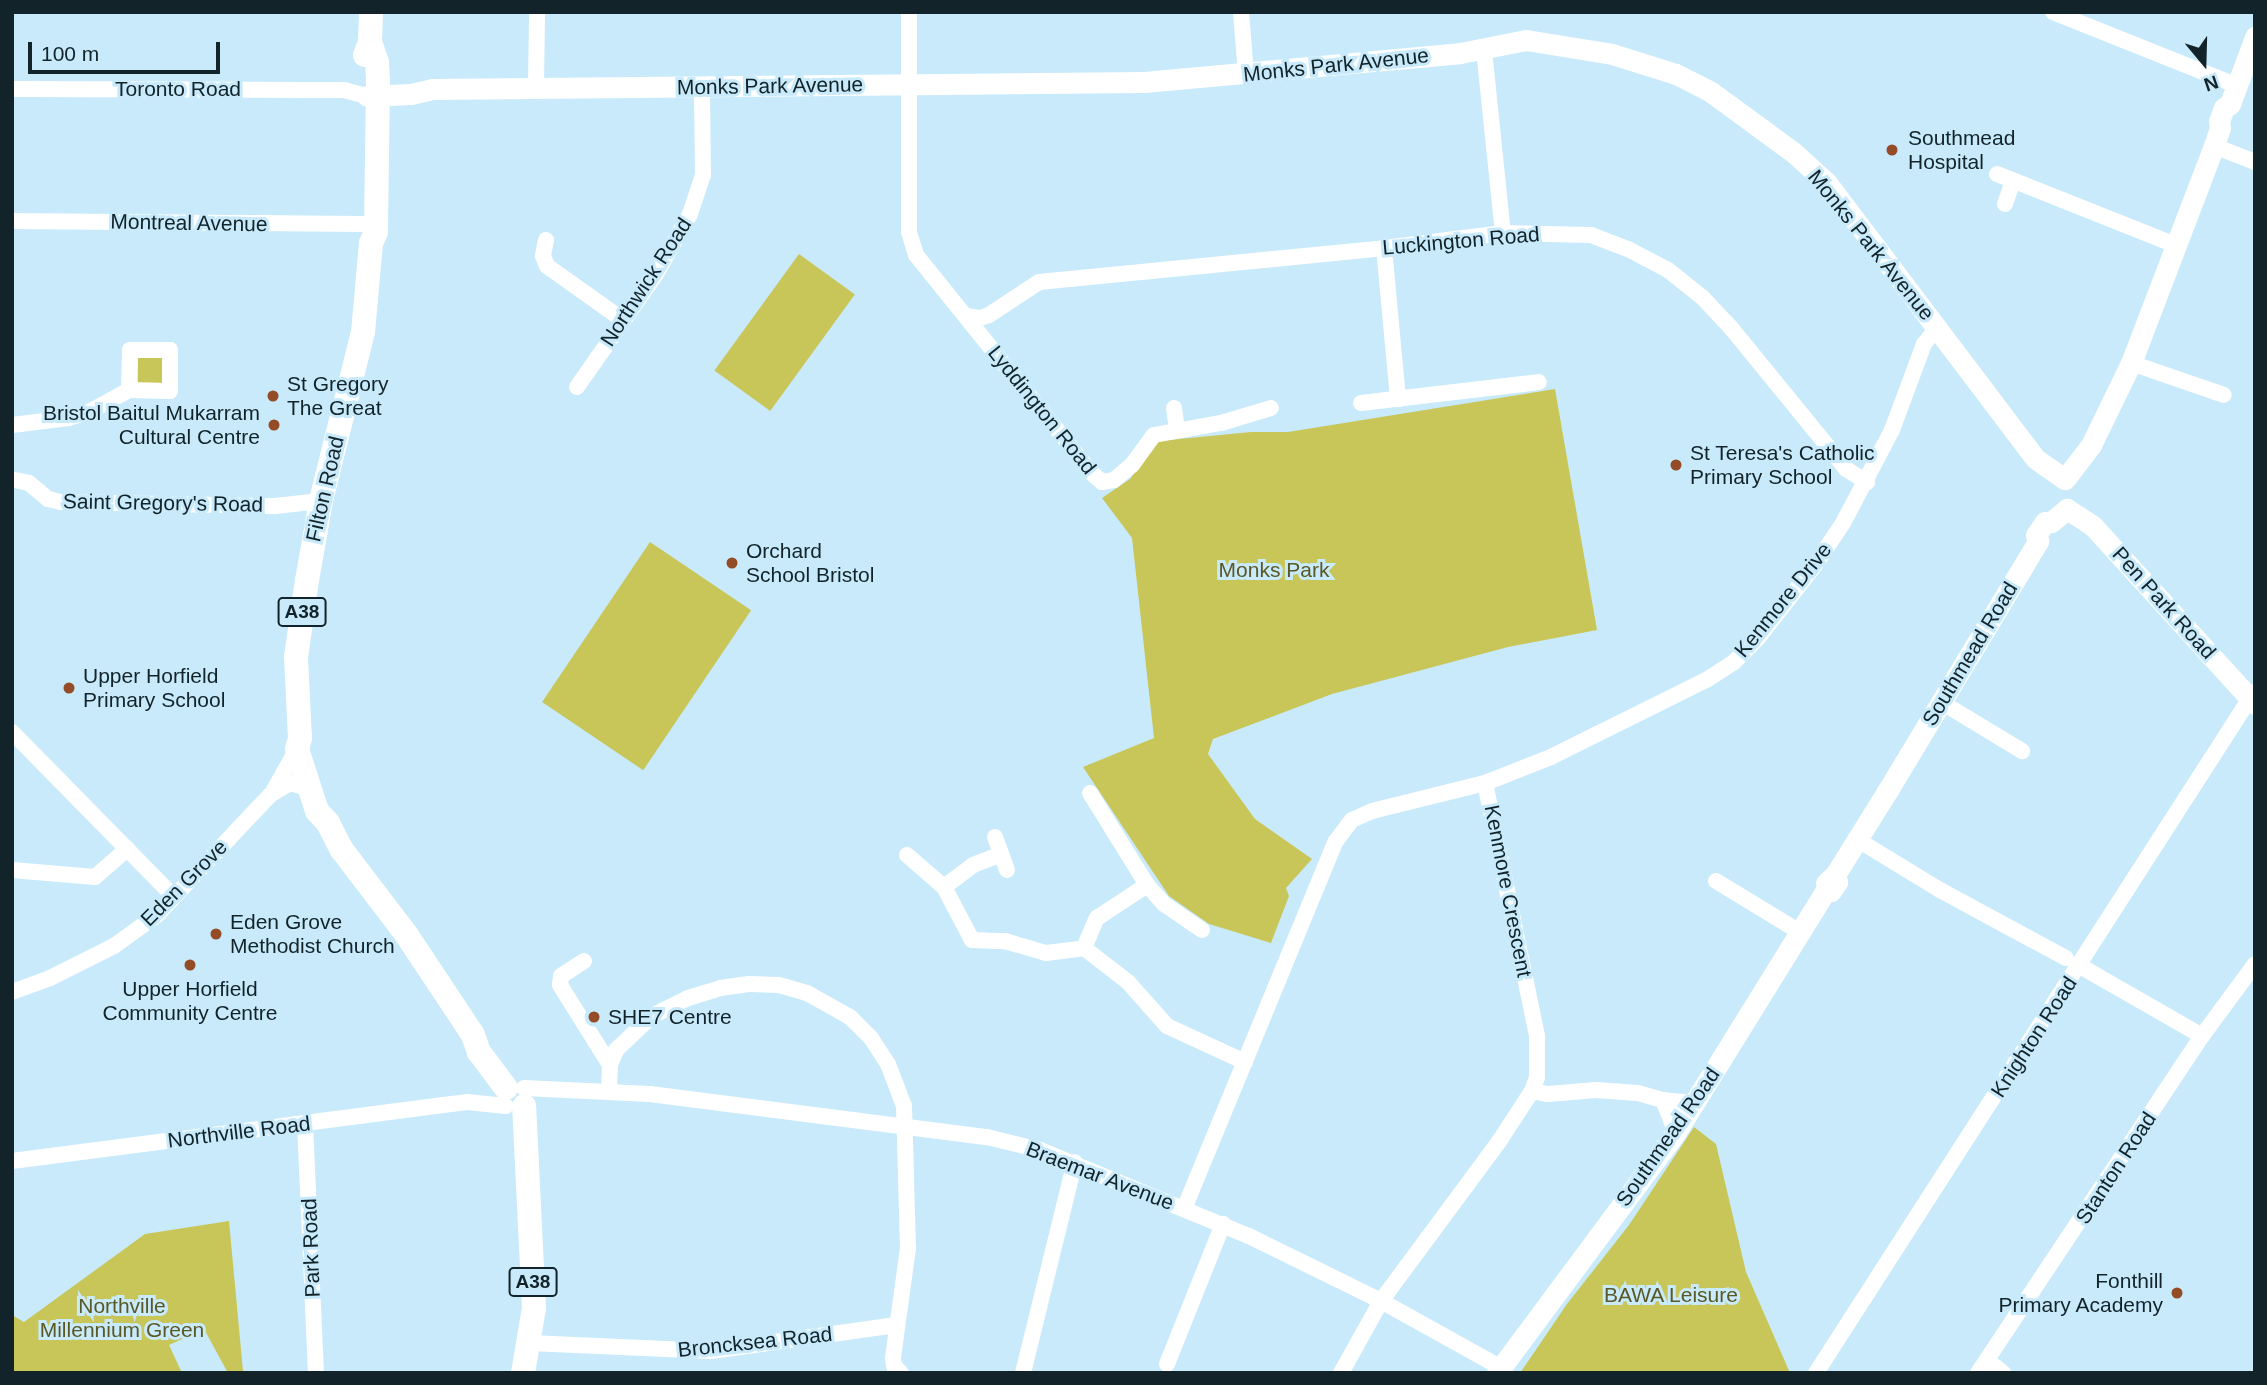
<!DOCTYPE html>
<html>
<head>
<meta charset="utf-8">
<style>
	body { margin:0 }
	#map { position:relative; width:2267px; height:1385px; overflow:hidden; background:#c8eafa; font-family:Arial,sans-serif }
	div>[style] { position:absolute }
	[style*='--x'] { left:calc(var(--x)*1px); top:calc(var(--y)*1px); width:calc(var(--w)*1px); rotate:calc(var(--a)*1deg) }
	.green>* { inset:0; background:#c9c659; transform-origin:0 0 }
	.street>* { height:16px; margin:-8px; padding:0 8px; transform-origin:8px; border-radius:8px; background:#fff }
	.secondary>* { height:21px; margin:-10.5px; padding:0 10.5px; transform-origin:10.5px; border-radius:10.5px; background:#fff }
	.primary>* { height:24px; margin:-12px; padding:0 12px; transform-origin:12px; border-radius:12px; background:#fff }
	.dots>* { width:19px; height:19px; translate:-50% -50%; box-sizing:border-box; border:4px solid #c8eafa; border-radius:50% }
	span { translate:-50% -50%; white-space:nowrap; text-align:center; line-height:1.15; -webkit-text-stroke:6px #c8eafa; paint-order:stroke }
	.shield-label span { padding:2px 5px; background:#c8eafa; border:2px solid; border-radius:5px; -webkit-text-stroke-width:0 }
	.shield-label { font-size:19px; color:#12232a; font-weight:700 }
	.street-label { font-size:21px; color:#12232a }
	.poi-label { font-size:21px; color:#12232a }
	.left { translate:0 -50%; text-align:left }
	.right { translate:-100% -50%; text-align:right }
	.park-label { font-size:21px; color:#5a5824 }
	.frame { position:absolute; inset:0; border:14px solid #12232a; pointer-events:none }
	.north { position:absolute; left:2169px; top:28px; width:70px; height:70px; -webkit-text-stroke:5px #c8eafa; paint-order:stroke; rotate:161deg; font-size:19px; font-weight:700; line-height:28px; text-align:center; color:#12232a }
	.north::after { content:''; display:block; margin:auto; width:24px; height:32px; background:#12232a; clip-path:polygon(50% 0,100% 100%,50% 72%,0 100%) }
	.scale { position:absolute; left:28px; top:42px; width:192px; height:32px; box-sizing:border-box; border:4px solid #12232a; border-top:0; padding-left:9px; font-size:21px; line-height:24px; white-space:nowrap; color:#12232a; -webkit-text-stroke:5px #c8eafa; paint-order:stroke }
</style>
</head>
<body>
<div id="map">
	<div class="green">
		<i style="left:799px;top:254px;width:69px;height:144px;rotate:36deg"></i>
		<i style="left:138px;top:356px;width:25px;height:27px"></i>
		<i style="clip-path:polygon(1555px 389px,1597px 630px,1508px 647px,1332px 694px,1213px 739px,1208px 754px,1255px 819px,1312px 859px,1286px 888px,1289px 896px,1271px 943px,1209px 924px,1169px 896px,1083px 767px,1154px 738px,1132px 538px,1102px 498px,1130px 479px,1159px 441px,1251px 432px,1288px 432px)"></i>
		<i style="left:650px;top:542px;width:122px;height:193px;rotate:34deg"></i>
		<i style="clip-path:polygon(1694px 1127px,1716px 1144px,1746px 1272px,1790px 1373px,1520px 1373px,1567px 1304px,1629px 1225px)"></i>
		<i style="clip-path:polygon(229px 1221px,243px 1371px,228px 1373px,204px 1329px,169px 1345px,182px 1373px,12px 1373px,12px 1315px,24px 1322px,145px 1234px)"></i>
	</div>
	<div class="street">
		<i style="--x:909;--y:12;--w:220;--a:90"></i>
		<i style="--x:909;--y:232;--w:24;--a:73"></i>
		<i style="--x:916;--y:255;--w:282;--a:51.1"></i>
		<i style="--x:1093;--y:474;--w:12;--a:42"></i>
		<i style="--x:1102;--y:482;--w:12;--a:-9"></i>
		<i style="--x:1114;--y:480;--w:23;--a:-40"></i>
		<i style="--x:1132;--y:465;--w:37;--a:-54"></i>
		<i style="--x:1154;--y:435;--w:68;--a:-10.2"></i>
		<i style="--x:1221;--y:423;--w:52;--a:-16.7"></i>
		<i style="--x:1241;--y:12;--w:62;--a:85.4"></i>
		<i style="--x:2053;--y:12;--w:199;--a:21.8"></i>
		<i style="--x:1484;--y:50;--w:184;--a:84.1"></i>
		<i style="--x:536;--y:87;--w:75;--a:-89.2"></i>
		<i style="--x:12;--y:89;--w:292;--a:0.2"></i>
		<i style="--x:304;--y:90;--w:40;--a:0"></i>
		<i style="--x:344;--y:90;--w:24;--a:15"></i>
		<i style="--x:2214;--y:146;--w:44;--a:21.3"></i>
		<i style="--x:1997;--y:174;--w:192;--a:21.7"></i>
		<i style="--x:2005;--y:204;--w:24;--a:-71"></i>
		<i style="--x:12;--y:221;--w:353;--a:0.5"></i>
		<i style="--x:546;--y:240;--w:16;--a:101"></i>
		<i style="--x:543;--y:256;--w:11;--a:68"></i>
		<i style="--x:547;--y:266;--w:93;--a:35.4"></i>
		<i style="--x:1384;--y:248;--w:152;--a:84.7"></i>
		<i style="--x:967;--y:316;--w:13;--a:9"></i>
		<i style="--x:980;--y:318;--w:9;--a:-18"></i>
		<i style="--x:989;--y:315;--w:60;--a:-33.4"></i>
		<i style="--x:1039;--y:282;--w:347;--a:-5.6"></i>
		<i style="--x:1384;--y:248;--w:120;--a:-7.2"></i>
		<i style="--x:1503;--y:233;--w:88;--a:1.3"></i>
		<i style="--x:1591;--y:235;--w:40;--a:21"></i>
		<i style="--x:1628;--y:249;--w:45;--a:27.7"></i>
		<i style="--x:1668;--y:270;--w:43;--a:38.5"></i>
		<i style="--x:1702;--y:297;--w:44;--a:46.8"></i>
		<i style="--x:1732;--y:329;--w:181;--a:50.8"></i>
		<i style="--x:1846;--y:469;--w:25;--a:32"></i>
		<i style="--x:2131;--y:363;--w:98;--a:19"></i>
		<i style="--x:577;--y:387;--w:138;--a:-55"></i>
		<i style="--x:656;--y:274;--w:69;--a:-60.5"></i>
		<i style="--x:690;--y:214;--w:41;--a:-71.6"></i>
		<i style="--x:703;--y:175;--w:88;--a:-90.7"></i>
		<i style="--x:1361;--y:403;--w:179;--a:-6.7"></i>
		<i style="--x:1174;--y:408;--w:22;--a:82"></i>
		<i style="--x:12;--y:425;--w:57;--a:-7"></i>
		<i style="--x:69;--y:418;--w:23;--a:-18"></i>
		<i style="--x:91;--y:411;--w:43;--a:-28.9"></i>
		<i style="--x:129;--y:390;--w:41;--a:1.4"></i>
		<i style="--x:170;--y:391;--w:41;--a:-90"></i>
		<i style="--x:170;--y:350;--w:40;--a:180"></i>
		<i style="--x:130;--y:350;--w:40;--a:91.4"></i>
		<i style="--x:15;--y:480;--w:14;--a:12"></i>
		<i style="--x:29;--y:483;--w:25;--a:40"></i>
		<i style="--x:48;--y:499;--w:13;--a:13"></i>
		<i style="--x:61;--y:502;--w:214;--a:1.1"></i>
		<i style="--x:275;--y:506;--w:46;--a:-6.2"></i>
		<i style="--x:1941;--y:702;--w:95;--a:31.2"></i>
		<i style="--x:12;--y:732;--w:231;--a:45.5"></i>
		<i style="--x:274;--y:790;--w:47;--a:-60.7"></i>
		<i style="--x:1090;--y:793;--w:108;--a:58.2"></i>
		<i style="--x:1147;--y:885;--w:25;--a:48"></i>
		<i style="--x:1164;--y:904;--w:46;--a:34.4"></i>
		<i style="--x:995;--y:837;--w:35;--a:70"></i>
		<i style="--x:1858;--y:840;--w:96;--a:31.4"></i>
		<i style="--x:1940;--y:890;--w:143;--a:28.4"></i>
		<i style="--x:907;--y:855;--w:49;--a:40.9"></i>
		<i style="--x:944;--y:887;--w:60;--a:62.2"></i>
		<i style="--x:972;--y:940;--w:33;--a:2"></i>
		<i style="--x:1005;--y:941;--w:43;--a:16.3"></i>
		<i style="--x:1046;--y:953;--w:38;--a:-7"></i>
		<i style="--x:1084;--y:948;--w:56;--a:37.7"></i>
		<i style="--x:1128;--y:982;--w:59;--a:48.4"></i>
		<i style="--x:1167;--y:1026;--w:86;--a:24.8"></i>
		<i style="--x:12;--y:870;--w:83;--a:4.8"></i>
		<i style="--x:95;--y:877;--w:43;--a:-41.2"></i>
		<i style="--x:1716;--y:881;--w:98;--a:31.3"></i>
		<i style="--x:944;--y:887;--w:36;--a:-37"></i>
		<i style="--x:973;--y:865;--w:30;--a:-21"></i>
		<i style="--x:1084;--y:948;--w:33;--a:-67"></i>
		<i style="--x:1097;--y:918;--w:60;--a:-33.4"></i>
		<i style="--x:584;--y:961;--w:27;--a:147"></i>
		<i style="--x:561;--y:976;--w:9;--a:96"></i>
		<i style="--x:560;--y:985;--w:94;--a:58"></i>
		<i style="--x:2080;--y:966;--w:141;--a:29.8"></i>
		<i style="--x:12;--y:992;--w:40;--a:-20.2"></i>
		<i style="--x:50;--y:978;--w:72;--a:-26.6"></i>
		<i style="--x:114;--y:946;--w:53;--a:-35.8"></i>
		<i style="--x:157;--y:915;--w:165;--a:-46.7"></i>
		<i style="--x:270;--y:795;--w:23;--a:-31"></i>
		<i style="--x:290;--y:783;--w:19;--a:16"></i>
		<i style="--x:524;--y:1088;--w:126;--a:2.7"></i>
		<i style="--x:650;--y:1094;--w:340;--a:7.3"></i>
		<i style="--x:987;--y:1137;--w:55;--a:13.8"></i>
		<i style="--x:1040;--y:1150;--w:226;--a:22.4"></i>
		<i style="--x:1249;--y:1236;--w:147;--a:26.2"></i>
		<i style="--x:1381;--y:1301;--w:136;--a:29"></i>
		<i style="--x:1532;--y:1091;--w:16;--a:11"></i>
		<i style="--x:1548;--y:1094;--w:48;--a:-4.8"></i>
		<i style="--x:1596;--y:1090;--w:42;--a:4.1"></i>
		<i style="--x:1638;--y:1093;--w:26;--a:16"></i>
		<i style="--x:1663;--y:1100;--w:31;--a:6"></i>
		<i style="--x:609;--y:1092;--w:27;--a:-88"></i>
		<i style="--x:610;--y:1065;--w:16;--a:-68"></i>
		<i style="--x:616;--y:1050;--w:50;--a:-43.4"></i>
		<i style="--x:652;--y:1016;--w:40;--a:-26.6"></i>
		<i style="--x:688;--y:998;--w:34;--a:-17"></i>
		<i style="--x:720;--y:988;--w:29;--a:-8"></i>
		<i style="--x:749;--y:984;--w:30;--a:2"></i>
		<i style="--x:779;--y:985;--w:29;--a:16"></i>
		<i style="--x:807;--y:993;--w:49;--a:29.2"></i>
		<i style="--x:850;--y:1017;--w:30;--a:45"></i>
		<i style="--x:871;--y:1038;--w:31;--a:57"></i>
		<i style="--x:888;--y:1064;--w:45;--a:69.1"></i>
		<i style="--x:904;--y:1106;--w:142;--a:88.4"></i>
		<i style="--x:908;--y:1248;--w:111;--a:97.8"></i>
		<i style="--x:893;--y:1358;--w:8;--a:83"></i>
		<i style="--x:894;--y:1366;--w:10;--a:45"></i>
		<i style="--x:1663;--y:1100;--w:35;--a:68"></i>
		<i style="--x:305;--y:1123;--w:250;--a:87.5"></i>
		<i style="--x:12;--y:1161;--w:435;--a:-7.4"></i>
		<i style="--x:443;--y:1105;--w:24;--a:-7"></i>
		<i style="--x:467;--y:1102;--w:39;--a:6"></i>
		<i style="--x:1184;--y:1209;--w:398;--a:-67.6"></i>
		<i style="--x:1336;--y:841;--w:26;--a:-53"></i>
		<i style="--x:1352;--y:820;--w:22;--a:-24"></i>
		<i style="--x:1372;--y:811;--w:116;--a:-13.9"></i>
		<i style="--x:1485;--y:783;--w:71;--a:-21.5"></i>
		<i style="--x:1551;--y:757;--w:175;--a:-26.4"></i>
		<i style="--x:1708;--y:679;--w:30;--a:-33"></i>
		<i style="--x:1733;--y:663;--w:35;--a:-45"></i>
		<i style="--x:1758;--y:638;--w:93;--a:-52"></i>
		<i style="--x:1815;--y:565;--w:50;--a:-56.3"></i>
		<i style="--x:1843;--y:523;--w:105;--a:-62.2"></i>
		<i style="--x:1892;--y:430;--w:92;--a:-69.6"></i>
		<i style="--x:1924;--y:344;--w:21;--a:-51"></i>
		<i style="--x:530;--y:1343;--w:181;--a:2.5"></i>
		<i style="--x:711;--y:1351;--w:187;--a:-8"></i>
		<i style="--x:1987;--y:1360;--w:21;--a:39"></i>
		<i style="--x:1167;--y:1364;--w:151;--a:-68.2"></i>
		<i style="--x:1023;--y:1373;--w:217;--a:-76.2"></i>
		<i style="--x:1341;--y:1373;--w:82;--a:-60.9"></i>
		<i style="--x:1381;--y:1301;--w:200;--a:-53.5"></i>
		<i style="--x:1500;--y:1140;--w:59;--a:-56.9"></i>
		<i style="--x:1532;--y:1091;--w:15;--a:-70"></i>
		<i style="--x:1537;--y:1077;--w:41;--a:-90"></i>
		<i style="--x:1537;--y:1036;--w:258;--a:-101.6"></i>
		<i style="--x:1816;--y:1373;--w:810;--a:-57.25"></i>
		<i style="--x:1978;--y:1373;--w:405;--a:-56.4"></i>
		<i style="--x:2202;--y:1036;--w:89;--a:-53.6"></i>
	</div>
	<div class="secondary">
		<i style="--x:367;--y:96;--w:44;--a:-2.6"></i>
		<i style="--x:411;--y:94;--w:22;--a:-13"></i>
		<i style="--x:432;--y:89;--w:712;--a:-0.56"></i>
		<i style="--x:1144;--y:82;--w:317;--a:-5.2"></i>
		<i style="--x:1460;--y:53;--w:67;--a:-11.1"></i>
		<i style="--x:1526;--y:40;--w:87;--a:9.2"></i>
		<i style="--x:1612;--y:54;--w:67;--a:17.4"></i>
		<i style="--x:1676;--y:74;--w:39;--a:27"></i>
		<i style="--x:1711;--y:92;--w:102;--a:36.2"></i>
		<i style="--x:1793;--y:152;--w:46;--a:42.4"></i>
		<i style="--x:1827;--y:183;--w:346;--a:52.9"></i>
		<i style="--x:2036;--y:459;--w:35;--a:35"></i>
		<i style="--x:2065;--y:479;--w:43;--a:-52.6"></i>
		<i style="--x:2091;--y:445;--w:91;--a:-64"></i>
		<i style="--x:2131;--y:363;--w:232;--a:-69.1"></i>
		<i style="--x:2214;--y:146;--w:19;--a:-72"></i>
		<i style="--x:2220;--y:128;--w:7;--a:-98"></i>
		<i style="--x:2219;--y:121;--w:14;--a:-69"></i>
		<i style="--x:2224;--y:108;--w:7;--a:-34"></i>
		<i style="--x:2230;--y:104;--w:72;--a:-69.5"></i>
		<i style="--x:2067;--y:509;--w:31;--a:33"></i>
		<i style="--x:2093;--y:526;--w:241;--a:47.7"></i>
		<i style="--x:1826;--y:883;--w:12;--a:-42"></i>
		<i style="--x:1835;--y:875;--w:100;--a:-58.1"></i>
		<i style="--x:1888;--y:790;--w:291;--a:-58.9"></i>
		<i style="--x:2038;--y:541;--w:6;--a:-108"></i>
		<i style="--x:2036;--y:535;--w:16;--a:-55"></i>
		<i style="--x:2045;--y:522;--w:6;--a:0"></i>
		<i style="--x:2051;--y:522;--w:21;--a:-39"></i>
		<i style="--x:1497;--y:1373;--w:300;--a:-53.4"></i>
		<i style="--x:1676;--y:1132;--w:282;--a:-58.2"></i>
		<i style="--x:1825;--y:892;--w:6;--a:-9"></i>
		<i style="--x:1831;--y:891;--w:11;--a:-56"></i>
		<i style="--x:1837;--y:882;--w:7;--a:-106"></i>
	</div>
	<div class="primary">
		<i style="--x:370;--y:42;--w:21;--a:71"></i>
		<i style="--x:377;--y:62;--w:22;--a:87"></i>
		<i style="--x:378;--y:84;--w:148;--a:90.8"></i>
		<i style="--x:376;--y:232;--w:12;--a:114"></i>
		<i style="--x:371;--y:243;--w:89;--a:95.1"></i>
		<i style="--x:363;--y:332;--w:174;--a:104"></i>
		<i style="--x:321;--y:501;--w:80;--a:100"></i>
		<i style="--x:307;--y:580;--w:78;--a:98.1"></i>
		<i style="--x:296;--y:657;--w:81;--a:87.2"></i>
		<i style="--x:300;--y:738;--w:11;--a:105"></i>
		<i style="--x:297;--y:749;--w:65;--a:72.1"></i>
		<i style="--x:317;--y:811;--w:16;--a:47"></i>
		<i style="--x:328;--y:823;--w:30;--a:63"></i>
		<i style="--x:342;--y:850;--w:106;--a:52.7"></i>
		<i style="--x:406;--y:934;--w:121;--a:56.4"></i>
		<i style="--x:473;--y:1035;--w:18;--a:71"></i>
		<i style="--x:479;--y:1052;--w:45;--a:53.1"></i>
		<i style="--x:365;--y:55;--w:14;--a:-69"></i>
		<i style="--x:370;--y:42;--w:30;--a:-88"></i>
		<i style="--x:523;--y:1373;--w:66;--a:-80.4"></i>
		<i style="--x:534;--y:1308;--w:202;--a:-92.8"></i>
	</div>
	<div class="dots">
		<i style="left:1892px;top:150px;background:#934c26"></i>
		<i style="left:273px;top:396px;background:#934c26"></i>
		<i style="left:274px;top:425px;background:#934c26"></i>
		<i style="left:1676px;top:465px;background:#934c26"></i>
		<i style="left:732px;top:563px;background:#934c26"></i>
		<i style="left:69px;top:688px;background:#934c26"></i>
		<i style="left:216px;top:934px;background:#934c26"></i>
		<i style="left:190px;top:965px;background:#934c26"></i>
		<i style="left:594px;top:1017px;background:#934c26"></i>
		<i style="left:2177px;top:1293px;background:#934c26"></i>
	</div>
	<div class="shield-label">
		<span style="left:302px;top:612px">A38</span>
		<span style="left:533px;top:1282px">A38</span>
	</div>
	<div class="street-label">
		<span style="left:1336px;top:65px;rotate:-6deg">Monks Park Avenue</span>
		<span style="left:770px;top:86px;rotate:-1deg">Monks Park Avenue</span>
		<span style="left:178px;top:89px">Toronto Road</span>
		<span style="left:189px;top:223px;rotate:1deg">Montreal Avenue</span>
		<span style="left:1461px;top:241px;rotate:-5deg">Luckington Road</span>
		<span style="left:1871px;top:245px;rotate:51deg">Monks Park Avenue</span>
		<span style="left:646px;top:282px;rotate:-57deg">Northwick Road</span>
		<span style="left:1042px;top:410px;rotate:51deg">Lyddington Road</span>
		<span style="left:325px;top:489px;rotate:-77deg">Filton Road</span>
		<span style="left:163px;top:503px;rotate:1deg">Saint Gregory's Road</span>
		<span style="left:1783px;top:600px;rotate:-51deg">Kenmore Drive</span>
		<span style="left:2164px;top:603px;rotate:48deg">Pen Park Road</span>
		<span style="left:1970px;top:654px;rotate:-59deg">Southmead Road</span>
		<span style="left:184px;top:883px;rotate:-45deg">Eden Grove</span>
		<span style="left:1508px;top:891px;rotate:79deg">Kenmore Crescent</span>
		<span style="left:2034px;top:1037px;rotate:-57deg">Knighton Road</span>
		<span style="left:239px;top:1132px;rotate:-7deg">Northville Road</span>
		<span style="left:1668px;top:1137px;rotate:-55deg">Southmead Road</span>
		<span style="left:2116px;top:1168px;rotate:-57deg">Stanton Road</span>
		<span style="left:1100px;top:1176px;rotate:21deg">Braemar Avenue</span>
		<span style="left:311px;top:1248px;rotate:-92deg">Park Road</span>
		<span style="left:755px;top:1342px;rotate:-6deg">Broncksea Road</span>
	</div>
	<div class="poi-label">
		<span class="left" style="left:1908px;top:150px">Southmead<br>Hospital</span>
		<span class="left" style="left:287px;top:396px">St Gregory<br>The Great</span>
		<span class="right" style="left:260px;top:425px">Bristol Baitul Mukarram<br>Cultural Centre</span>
		<span class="left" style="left:1690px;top:465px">St Teresa's Catholic<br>Primary School</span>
		<span class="left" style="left:746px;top:563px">Orchard<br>School Bristol</span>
		<span class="left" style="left:83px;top:688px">Upper Horfield<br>Primary School</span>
		<span class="left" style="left:230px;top:934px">Eden Grove<br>Methodist Church</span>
		<span style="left:190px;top:1001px">Upper Horfield<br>Community Centre</span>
		<span class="left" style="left:608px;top:1017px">SHE7 Centre</span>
		<span class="right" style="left:2163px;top:1293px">Fonthill<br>Primary Academy</span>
	</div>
	<div class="park-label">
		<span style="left:1274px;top:570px">Monks Park</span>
		<span style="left:1671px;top:1295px">BAWA Leisure</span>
		<span style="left:122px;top:1318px">Northville<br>Millennium Green</span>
	</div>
	<div class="frame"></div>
	<div class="north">N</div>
	<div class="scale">100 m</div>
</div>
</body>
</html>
